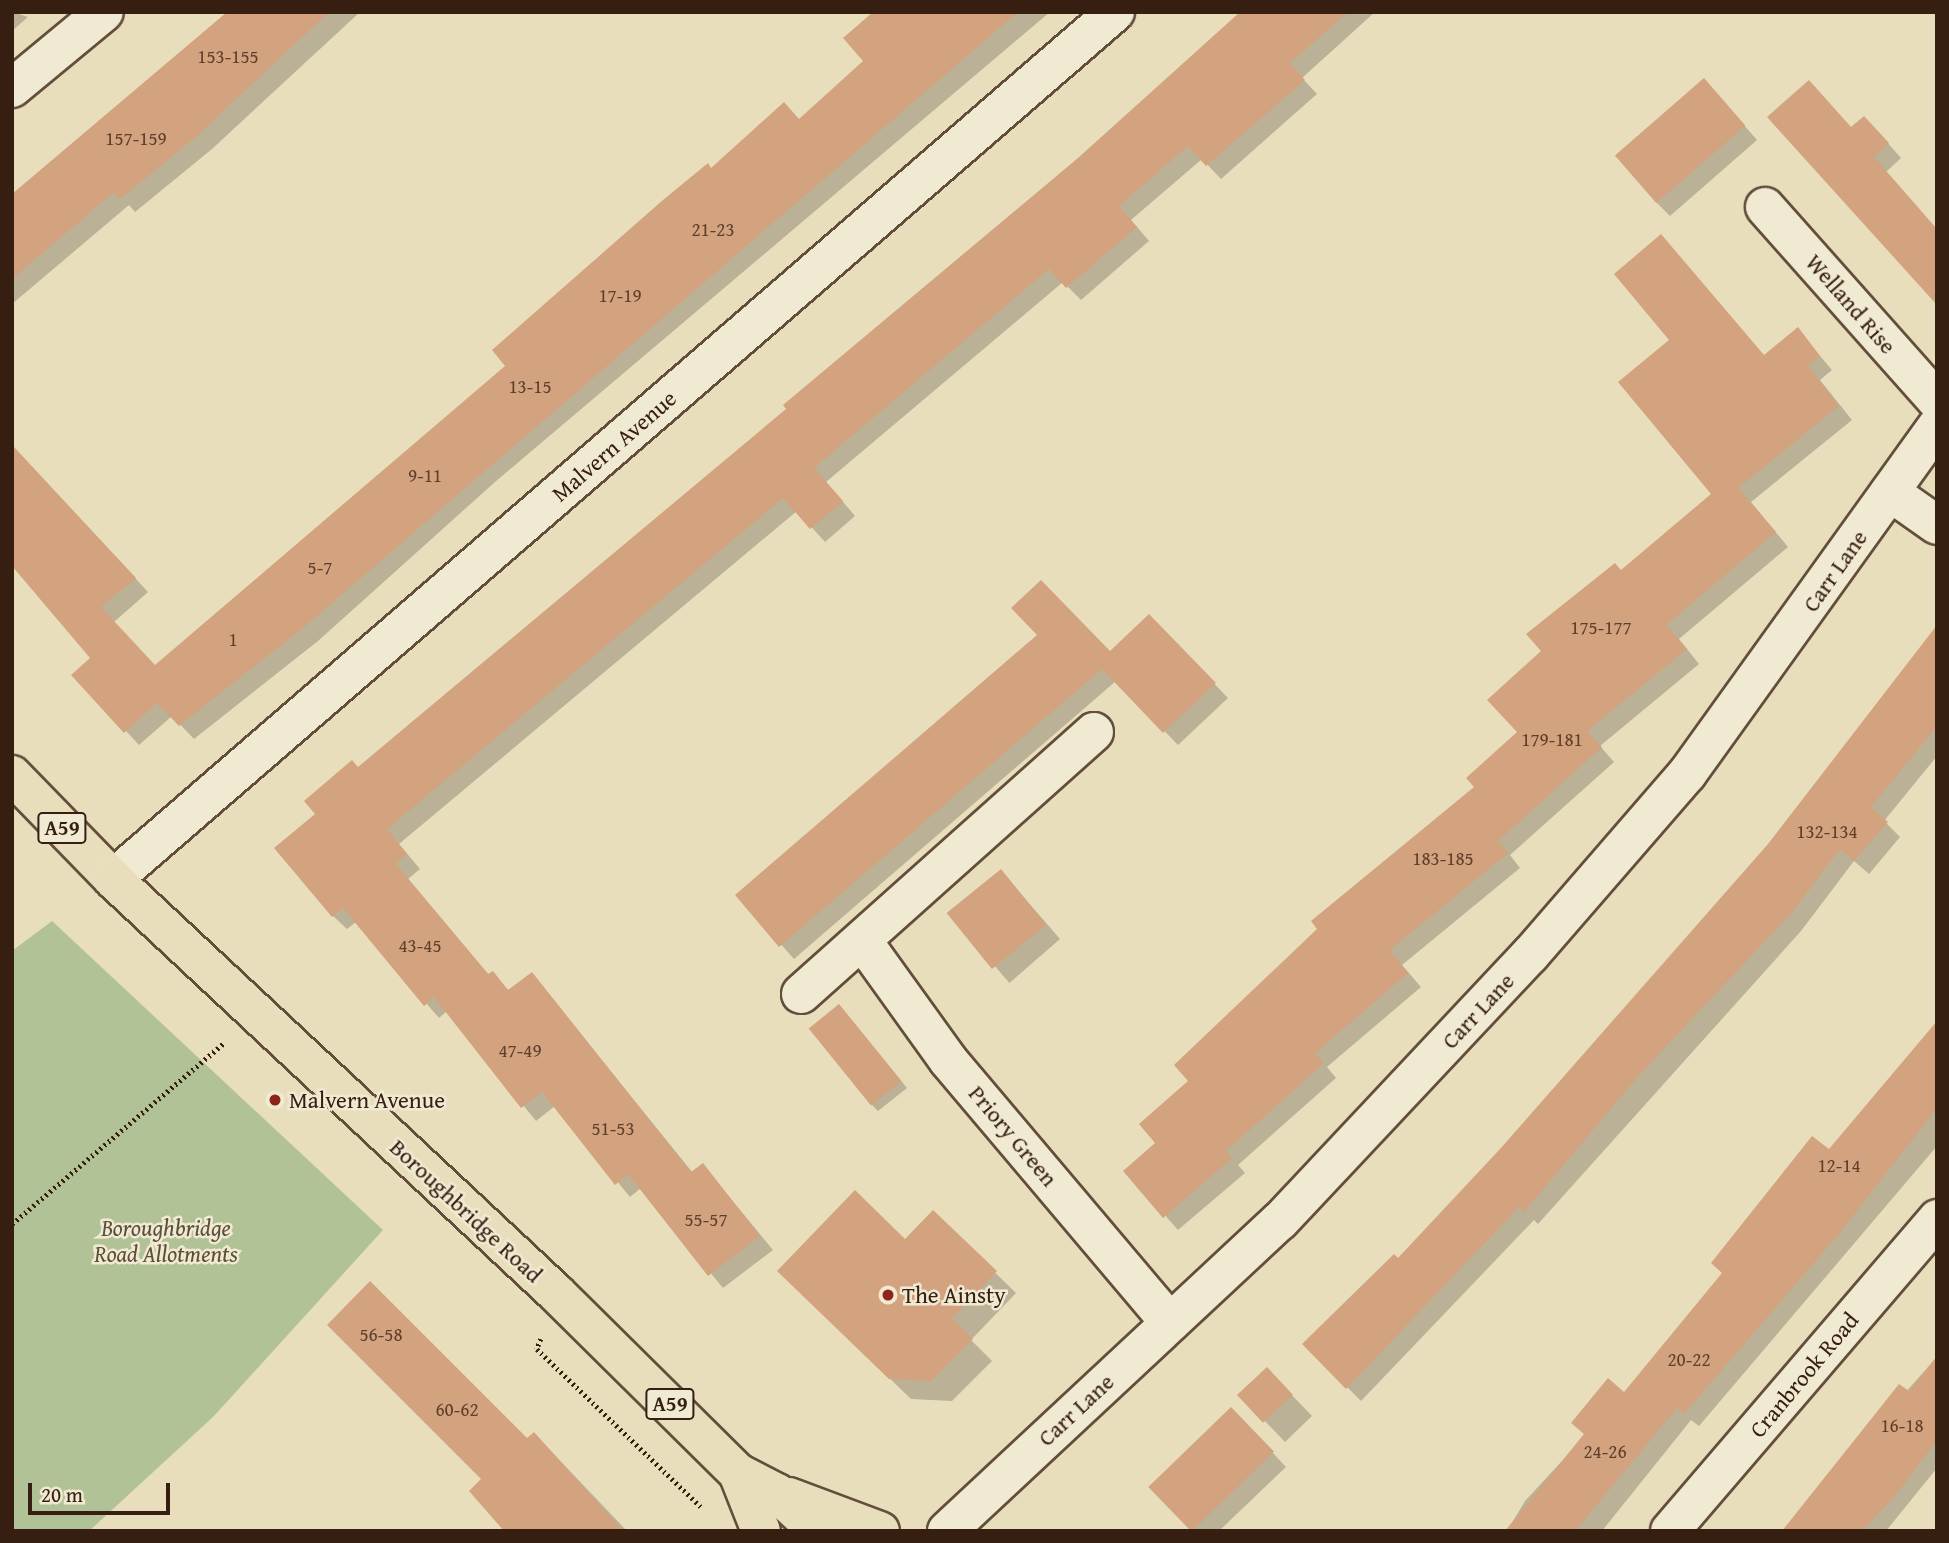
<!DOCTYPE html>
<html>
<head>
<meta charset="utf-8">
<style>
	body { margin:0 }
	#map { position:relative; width:1949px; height:1543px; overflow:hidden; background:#e9debc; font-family:"Gentium Book Plus",serif }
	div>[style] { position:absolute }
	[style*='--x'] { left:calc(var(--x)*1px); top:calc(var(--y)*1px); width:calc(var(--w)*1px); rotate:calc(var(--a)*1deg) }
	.green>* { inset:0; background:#b0c296 }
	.shadow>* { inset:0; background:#0003; transform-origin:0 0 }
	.building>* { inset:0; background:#d3a27e; transform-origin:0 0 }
	.path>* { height:4.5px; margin-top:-2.25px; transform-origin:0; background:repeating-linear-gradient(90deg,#361e11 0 2px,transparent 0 5.5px) }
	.roads { filter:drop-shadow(2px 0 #634e3c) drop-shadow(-2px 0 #634e3c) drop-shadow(0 2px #634e3c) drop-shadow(0 -2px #634e3c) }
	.street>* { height:38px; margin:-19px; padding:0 19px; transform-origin:19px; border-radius:19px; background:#f1ead3 }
	.secondary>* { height:38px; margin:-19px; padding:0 19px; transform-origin:19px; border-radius:19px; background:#f1ead3 }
	.primary>* { height:38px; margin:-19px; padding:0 19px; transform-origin:19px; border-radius:19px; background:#e9debc }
	.dots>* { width:19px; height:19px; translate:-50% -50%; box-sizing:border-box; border:4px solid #f1ead3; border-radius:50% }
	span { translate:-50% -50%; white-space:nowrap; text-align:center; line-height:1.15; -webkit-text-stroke:5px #f1ead3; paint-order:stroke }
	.number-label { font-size:19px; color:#5d3f2c }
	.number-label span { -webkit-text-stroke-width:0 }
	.shield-label span { padding:2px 5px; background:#f1ead3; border:2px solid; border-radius:5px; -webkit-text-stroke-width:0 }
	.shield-label { font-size:21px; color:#361e11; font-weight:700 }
	.street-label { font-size:23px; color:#361e11 }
	.poi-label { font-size:23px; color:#361e11 }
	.left { translate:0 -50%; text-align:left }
	.park-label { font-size:23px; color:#5b4f39; font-style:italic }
	.frame { position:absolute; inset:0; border:14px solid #361e11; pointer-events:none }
	.scale { position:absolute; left:28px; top:1483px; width:142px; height:32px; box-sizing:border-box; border:4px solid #361e11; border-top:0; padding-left:9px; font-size:21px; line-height:24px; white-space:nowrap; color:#361e11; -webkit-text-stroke:5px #f1ead3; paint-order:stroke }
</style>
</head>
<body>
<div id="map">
	<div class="green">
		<i style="clip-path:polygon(52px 921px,383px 1230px,213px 1417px,89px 1531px,12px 1531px,12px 951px)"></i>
	</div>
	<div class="shadow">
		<i style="clip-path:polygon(12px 12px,28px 17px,12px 31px)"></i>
		<i style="clip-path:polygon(229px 12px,360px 12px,212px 149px,135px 212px,129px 205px,12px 304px,12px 196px)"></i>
		<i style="clip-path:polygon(876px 12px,1050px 12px,495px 482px,318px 641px,194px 739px,172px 716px,139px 745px,74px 675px,92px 658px,12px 563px,12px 445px,148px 592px,114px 622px,155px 667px,508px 366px,712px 170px,800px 120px,865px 61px)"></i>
		<i style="clip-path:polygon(1247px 12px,1375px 12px,1302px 78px,1317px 94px,1221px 179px,1202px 159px,1131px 220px,1149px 241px,1081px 300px,1063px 282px,826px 482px,855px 516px,825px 542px,797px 511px,399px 844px,420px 869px,408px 879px,489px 975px,510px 991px,532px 974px,693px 1173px,703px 1165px,773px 1250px,723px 1288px,641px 1188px,630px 1197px,555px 1106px,536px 1121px,447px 1011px,439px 1018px,356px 922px,347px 929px,333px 916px,318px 814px,358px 769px,789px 409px)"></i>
		<i style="clip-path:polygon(1717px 94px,1757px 140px,1670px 216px,1656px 202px)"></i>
		<i style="clip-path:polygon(1769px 117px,1878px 132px,1901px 158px,1886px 172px)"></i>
		<i style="clip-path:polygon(1798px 330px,1832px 370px,1820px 380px,1852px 420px,1751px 502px,1788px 547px,1679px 639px,1699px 664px,1600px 746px,1614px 762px,1510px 855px,1520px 868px,1402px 965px,1421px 987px,1327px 1067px,1336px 1078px,1238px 1165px,1245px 1173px,1178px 1230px,1126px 1171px,1158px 1143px,1191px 1082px,1476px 787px,1520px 732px,1543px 652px,1622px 572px,1714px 494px,1765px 356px)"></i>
		<i style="clip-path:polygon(1149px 616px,1228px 698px,1178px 745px,1116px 681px,794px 959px,737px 895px,1110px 654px)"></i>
		<i style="clip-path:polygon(1937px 667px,1937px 756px,1884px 821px,1900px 837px,1869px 874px,1854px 861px,1801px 931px,1538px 1224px,1534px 1220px,1361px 1401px,1304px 1344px,1398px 1260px,1501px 1150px)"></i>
		<i style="left:1001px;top:871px;width:90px;height:67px;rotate:49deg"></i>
		<i style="clip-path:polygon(846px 1013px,907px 1088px,878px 1111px,872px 1105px)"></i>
		<i style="clip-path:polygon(1937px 1023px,1937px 1146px,1699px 1426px,1691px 1420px,1602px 1531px,1507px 1531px,1525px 1501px,1624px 1394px)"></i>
		<i style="clip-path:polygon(933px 1212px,1016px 1293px,971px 1340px,992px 1361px,952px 1401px,911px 1399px,799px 1291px,906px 1241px)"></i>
		<i style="clip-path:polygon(1937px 1357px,1937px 1468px,1886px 1531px,1782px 1531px)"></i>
		<i style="clip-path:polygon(1287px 1390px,1312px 1416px,1285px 1442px,1240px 1395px)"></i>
		<i style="clip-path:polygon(1245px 1423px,1286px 1467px,1219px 1531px,1193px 1531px,1151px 1486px)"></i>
		<i style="clip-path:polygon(527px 1441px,548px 1448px,627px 1531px,506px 1531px)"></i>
	</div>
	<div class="building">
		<i style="clip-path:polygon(227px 12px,329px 12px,198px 135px,120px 199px,114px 192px,12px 279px,12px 194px)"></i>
		<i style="clip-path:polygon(873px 12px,1018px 12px,304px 627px,179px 726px,157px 703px,124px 733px,71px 675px,90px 658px,12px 566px,12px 445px,136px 578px,101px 607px,155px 665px,505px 366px,492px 350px,663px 200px,708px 163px,711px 168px,784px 102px,799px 119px,863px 61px,843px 38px)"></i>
		<i style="clip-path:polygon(1240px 12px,1348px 12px,1290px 63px,1305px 80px,1206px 166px,1188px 146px,1119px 206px,1137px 227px,1066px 288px,1049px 269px,814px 468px,843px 501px,810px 529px,783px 498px,387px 829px,407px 854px,396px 864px,488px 974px,493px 971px,508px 990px,532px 972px,691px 1172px,703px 1163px,760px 1236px,708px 1276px,628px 1174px,615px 1185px,542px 1092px,521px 1108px,434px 997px,424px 1006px,343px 908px,332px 917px,274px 848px,315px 814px,304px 801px,352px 760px,358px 767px,786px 409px,783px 405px,1078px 158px)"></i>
		<i style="left:1704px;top:78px;width:63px;height:118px;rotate:49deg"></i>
		<i style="clip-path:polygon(1809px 80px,1851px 127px,1864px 116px,1889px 143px,1874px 157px,1937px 229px,1937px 305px,1767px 117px)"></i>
		<i style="clip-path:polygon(1661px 234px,1764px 355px,1798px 327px,1820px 356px,1808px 366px,1839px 406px,1738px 488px,1776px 532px,1666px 625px,1687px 649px,1587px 731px,1602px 747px,1498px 841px,1508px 853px,1390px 950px,1408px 973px,1315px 1053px,1324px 1063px,1226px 1151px,1232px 1158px,1163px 1218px,1123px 1171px,1155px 1143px,1139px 1124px,1188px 1081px,1174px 1065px,1317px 929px,1311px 921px,1474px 787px,1466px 778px,1517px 732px,1487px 700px,1541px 651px,1526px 634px,1615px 563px,1621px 570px,1711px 494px,1618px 382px,1669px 340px,1614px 274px)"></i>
		<i style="clip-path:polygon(1041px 580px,1110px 651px,1149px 614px,1216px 683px,1163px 733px,1102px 669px,779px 947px,735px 895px,1037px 635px,1011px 608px)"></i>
		<i style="clip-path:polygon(1937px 625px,1937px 726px,1871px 807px,1888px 822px,1854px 861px,1840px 849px,1788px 917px,1640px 1074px,1524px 1212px,1519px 1207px,1346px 1389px,1302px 1344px,1394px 1254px,1398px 1258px,1500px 1149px,1768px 844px)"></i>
		<i style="left:1001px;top:869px;width:72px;height:70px;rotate:51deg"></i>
		<i style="left:839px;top:1004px;width:99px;height:39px;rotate:51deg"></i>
		<i style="clip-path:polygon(1937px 1021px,1937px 1108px,1838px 1235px,1684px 1414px,1677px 1408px,1575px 1531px,1505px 1531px,1584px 1434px,1571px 1423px,1608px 1378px,1624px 1392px,1722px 1273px,1711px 1263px,1812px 1136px,1829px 1149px)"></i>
		<i style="clip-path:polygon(855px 1190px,905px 1239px,933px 1210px,997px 1271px,952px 1318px,973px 1339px,931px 1381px,889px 1379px,777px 1271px)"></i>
		<i style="clip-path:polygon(370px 1281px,527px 1438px,534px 1432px,623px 1531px,504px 1531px,469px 1491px,481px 1479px,327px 1325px)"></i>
		<i style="clip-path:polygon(1937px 1356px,1937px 1440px,1895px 1496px,1862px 1531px,1782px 1531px,1899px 1384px,1909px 1391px)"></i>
		<i style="left:1267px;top:1367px;width:38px;height:41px;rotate:47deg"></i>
		<i style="left:1231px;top:1407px;width:62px;height:115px;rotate:46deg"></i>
	</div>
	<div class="path">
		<i style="--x:12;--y:1224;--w:279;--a:-40.5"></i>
		<i style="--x:541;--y:1339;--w:11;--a:112"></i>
		<i style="--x:537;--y:1349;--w:229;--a:43.9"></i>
	</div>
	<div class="roads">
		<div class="street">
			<i style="--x:12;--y:88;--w:119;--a:-39.6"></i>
			<i style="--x:1765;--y:207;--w:259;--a:48.4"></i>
			<i style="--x:1890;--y:492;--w:57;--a:35.1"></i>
			<i style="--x:113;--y:879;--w:1325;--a:-40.87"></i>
			<i style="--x:864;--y:943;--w:144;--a:54.3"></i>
			<i style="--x:948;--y:1060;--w:344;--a:49.8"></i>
			<i style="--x:801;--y:994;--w:393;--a:-41.8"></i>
			<i style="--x:1670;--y:1531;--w:411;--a:-49.4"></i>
		</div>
		<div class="secondary">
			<i style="--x:947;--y:1531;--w:455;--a:-43"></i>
			<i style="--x:1280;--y:1221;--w:365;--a:-46.8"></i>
			<i style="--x:1530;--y:955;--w:240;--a:-49.1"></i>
			<i style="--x:1687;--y:774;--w:428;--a:-54.3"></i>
		</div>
		<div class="primary">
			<i style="--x:12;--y:775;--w:145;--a:45.8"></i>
			<i style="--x:113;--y:879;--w:606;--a:43.06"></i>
			<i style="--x:556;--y:1293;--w:256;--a:44.7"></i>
			<i style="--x:738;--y:1473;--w:44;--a:27.1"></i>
			<i style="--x:777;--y:1493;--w:56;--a:42.8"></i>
			<i style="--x:738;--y:1473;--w:62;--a:68.4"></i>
			<i style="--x:789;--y:1497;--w:97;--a:20.5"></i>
		</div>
	</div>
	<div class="dots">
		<i style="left:275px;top:1100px;background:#8f2418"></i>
		<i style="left:888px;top:1295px;background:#8f2418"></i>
	</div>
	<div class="number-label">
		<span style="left:228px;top:57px">153-155</span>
		<span style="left:136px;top:139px">157-159</span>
		<span style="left:713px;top:230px">21-23</span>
		<span style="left:620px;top:296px">17-19</span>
		<span style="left:530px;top:387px">13-15</span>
		<span style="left:425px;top:476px">9-11</span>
		<span style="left:320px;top:568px">5-7</span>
		<span style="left:1601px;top:628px">175-177</span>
		<span style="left:233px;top:640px">1</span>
		<span style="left:1552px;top:740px">179-181</span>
		<span style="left:1827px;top:832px">132-134</span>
		<span style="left:1443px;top:859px">183-185</span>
		<span style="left:420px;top:946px">43-45</span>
		<span style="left:520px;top:1051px">47-49</span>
		<span style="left:613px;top:1129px">51-53</span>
		<span style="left:1839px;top:1166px">12-14</span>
		<span style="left:706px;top:1220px">55-57</span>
		<span style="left:381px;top:1335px">56-58</span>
		<span style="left:1689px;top:1360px">20-22</span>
		<span style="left:457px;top:1410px">60-62</span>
		<span style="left:1902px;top:1426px">16-18</span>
		<span style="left:1605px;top:1452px">24-26</span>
	</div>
	<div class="shield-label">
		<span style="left:62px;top:828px">A59</span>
		<span style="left:670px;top:1404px">A59</span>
	</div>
	<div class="street-label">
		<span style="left:1851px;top:304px;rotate:49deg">Welland Rise</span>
		<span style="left:614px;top:446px;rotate:-41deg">Malvern Avenue</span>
		<span style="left:1835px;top:571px;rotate:-55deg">Carr Lane</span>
		<span style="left:1478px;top:1011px;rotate:-47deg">Carr Lane</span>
		<span style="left:1013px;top:1136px;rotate:50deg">Priory Green</span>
		<span style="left:466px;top:1211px;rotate:43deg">Boroughbridge Road</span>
		<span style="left:1804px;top:1375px;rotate:-50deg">Cranbrook Road</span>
		<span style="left:1076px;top:1410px;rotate:-43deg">Carr Lane</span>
	</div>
	<div class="poi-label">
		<span class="left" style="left:289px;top:1100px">Malvern Avenue</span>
		<span class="left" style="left:902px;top:1295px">The Ainsty</span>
	</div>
	<div class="park-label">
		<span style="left:166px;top:1241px">Boroughbridge<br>Road Allotments</span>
	</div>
	<div class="frame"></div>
	<div class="scale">20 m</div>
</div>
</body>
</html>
